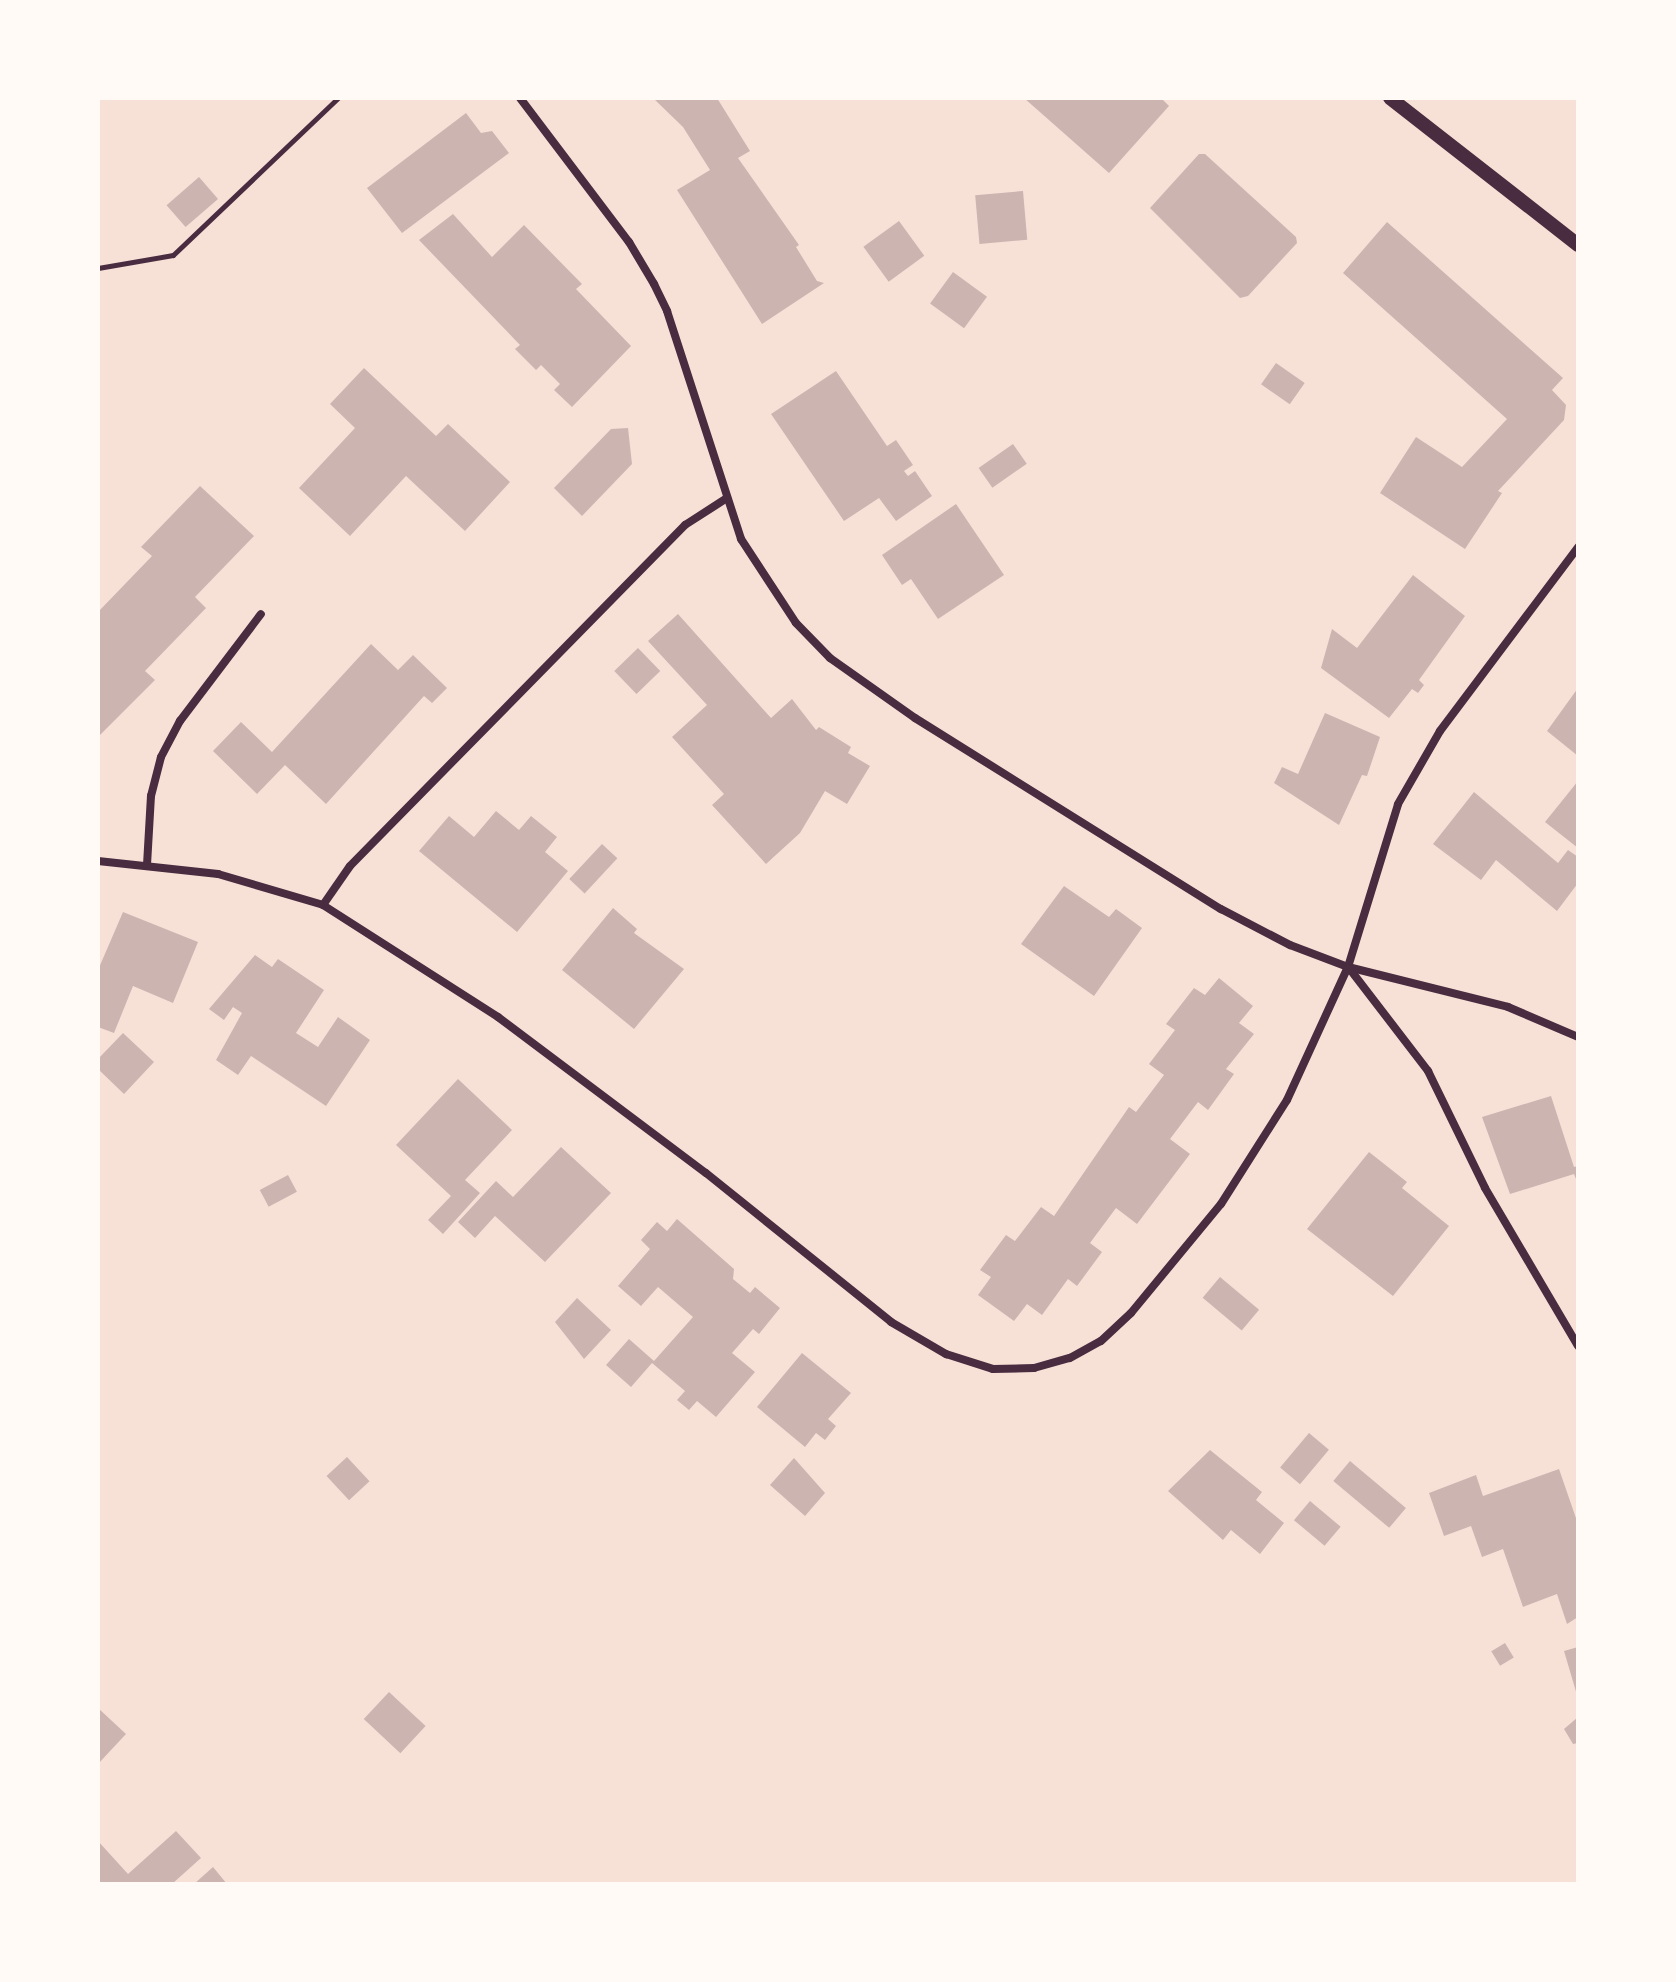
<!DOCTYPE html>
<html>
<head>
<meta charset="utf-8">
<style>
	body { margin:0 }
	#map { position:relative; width:1676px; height:1982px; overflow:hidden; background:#f7e1d7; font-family:Karla,sans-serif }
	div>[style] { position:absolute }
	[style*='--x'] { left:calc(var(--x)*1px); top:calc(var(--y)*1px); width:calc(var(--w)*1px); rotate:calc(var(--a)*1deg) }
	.building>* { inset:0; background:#ccb4b1; transform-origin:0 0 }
	.path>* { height:5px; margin:-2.5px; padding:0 2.5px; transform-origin:2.5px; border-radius:2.5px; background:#4a2c40 }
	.minor>* { height:8px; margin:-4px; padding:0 4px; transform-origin:4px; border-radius:4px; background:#4a2c40 }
	.tertiary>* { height:14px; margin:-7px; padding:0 7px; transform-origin:7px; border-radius:7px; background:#4a2c40 }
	span { translate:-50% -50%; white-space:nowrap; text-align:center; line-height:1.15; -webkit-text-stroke:7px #fffaf5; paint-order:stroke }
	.frame { position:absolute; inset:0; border:100px solid #fffaf5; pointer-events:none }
</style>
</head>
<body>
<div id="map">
	<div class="building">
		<i style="clip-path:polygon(653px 98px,717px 98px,750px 151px,738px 158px,799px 245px,796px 247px,817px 281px,824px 283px,762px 324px,677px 190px,710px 170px,683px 127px)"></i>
		<i style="clip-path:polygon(1024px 98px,1161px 98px,1169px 106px,1109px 173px)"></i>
		<i style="clip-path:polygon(466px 113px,481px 133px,492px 131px,509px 153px,402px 233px,367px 188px)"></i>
		<i style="clip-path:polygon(1199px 154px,1205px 154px,1296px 237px,1297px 243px,1248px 296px,1240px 298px,1150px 208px)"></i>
		<i style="left:199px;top:177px;width:29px;height:43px;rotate:49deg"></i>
		<i style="left:1023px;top:191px;width:49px;height:48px;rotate:85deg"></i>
		<i style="clip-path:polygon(453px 214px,492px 257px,524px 225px,582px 284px,576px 289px,631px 346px,572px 407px,554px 390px,560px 384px,541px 365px,536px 370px,515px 349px,520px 345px,419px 240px)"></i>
		<i style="left:899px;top:221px;width:43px;height:44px;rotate:54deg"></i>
		<i style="clip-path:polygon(1387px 222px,1563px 378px,1552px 390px,1566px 405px,1564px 420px,1498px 491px,1502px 493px,1465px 549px,1380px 493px,1416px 437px,1462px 467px,1507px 419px,1343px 273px)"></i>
		<i style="left:953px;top:272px;width:42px;height:39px;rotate:36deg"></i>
		<i style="left:1276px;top:363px;width:35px;height:26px;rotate:35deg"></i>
		<i style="clip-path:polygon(364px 368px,436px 436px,448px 424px,510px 482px,465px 531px,406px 476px,350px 536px,299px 488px,355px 428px,330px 404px)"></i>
		<i style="clip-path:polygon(836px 371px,887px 446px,896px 440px,913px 465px,904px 471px,908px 476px,915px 471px,932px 496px,896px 521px,879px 498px,844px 521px,771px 414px)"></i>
		<i style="clip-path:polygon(628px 428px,632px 464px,582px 516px,554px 488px,611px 429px)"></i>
		<i style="left:1013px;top:444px;width:24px;height:42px;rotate:55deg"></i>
		<i style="clip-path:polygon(200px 486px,254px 536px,195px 597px,206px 608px,145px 671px,155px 680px,98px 737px,98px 612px,152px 556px,141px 547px)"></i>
		<i style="clip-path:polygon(956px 504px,1004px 575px,938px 619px,911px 579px,902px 585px,882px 555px)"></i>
		<i style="clip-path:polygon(1413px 575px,1465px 616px,1419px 680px,1424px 685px,1418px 693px,1412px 689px,1389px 718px,1321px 668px,1332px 629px,1357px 648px)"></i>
		<i style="clip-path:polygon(678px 614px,771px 718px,792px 699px,816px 730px,819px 727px,851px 747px,848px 753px,870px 766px,847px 804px,825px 791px,800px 833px,766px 864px,712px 805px,724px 794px,672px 737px,707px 705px,648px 641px)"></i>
		<i style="clip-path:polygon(371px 644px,398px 670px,413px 655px,447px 688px,432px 703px,424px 696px,326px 804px,285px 765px,257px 794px,213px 751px,241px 722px,272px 752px)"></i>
		<i style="left:638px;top:648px;width:32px;height:33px;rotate:46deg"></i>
		<i style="clip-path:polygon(1578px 688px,1578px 756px,1547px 731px)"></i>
		<i style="clip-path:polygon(1325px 713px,1380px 737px,1367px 776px,1362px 775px,1339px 825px,1274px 783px,1282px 767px,1298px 774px)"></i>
		<i style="clip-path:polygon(1578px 781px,1578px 848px,1545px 822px)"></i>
		<i style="clip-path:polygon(1474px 792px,1558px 863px,1568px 850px,1578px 857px,1578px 883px,1557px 911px,1496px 860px,1481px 880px,1433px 844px)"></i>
		<i style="clip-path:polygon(496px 811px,519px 830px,531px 816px,557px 837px,545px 852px,568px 871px,517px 932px,419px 851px,449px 816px,474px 837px)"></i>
		<i style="left:602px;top:844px;width:21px;height:48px;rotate:43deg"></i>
		<i style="clip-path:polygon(1064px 886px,1109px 917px,1116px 909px,1142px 928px,1094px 996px,1021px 944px)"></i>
		<i style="clip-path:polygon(613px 908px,637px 929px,634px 933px,684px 969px,634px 1029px,562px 970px)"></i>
		<i style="clip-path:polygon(123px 912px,198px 942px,173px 1003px,133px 986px,114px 1033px,98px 1027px,98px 970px)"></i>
		<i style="clip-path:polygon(255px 955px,272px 967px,278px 959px,324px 990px,296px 1033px,318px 1047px,338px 1017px,370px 1040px,326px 1106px,251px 1056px,238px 1075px,216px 1060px,242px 1013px,233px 1007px,224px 1020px,209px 1009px)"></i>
		<i style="clip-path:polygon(1219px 978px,1253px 1006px,1239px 1023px,1254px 1034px,1226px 1069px,1234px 1074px,1208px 1110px,1198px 1102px,1170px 1139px,1190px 1154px,1137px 1224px,1116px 1208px,1090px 1243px,1102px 1252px,1077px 1286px,1068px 1279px,1042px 1315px,1027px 1304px,1014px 1321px,978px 1295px,991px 1277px,980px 1270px,1006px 1235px,1015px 1241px,1041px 1207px,1054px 1216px,1129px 1107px,1136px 1112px,1164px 1075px,1149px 1064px,1175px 1030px,1166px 1024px,1194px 988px,1205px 995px)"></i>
		<i style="clip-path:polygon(123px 1033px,154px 1062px,124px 1094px,98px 1069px,98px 1059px)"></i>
		<i style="clip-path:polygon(458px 1079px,512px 1130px,465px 1180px,480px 1193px,443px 1234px,428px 1220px,451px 1196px,396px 1145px)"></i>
		<i style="clip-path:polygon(1551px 1096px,1574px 1167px,1578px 1166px,1578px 1184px,1574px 1174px,1510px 1194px,1482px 1117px)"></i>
		<i style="clip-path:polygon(561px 1147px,611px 1193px,545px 1262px,495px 1216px,475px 1238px,458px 1222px,496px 1181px,513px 1197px)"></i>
		<i style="clip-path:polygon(1369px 1152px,1407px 1182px,1402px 1188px,1449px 1226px,1393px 1296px,1307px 1229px)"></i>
		<i style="left:288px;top:1175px;width:19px;height:32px;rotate:62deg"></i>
		<i style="clip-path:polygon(677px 1219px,734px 1269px,733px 1279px,750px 1293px,755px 1287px,780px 1308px,759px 1334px,753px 1329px,732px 1353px,755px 1372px,716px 1417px,697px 1401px,689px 1410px,677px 1400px,685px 1391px,652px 1363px,631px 1387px,606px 1365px,629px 1339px,654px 1361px,693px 1317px,658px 1287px,641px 1306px,618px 1286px,650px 1249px,641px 1240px,657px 1222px,667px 1231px)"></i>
		<i style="left:1220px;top:1277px;width:51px;height:27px;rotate:40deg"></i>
		<i style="clip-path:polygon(577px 1298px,611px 1330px,584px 1359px,555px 1322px)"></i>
		<i style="clip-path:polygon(802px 1353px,851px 1393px,828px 1419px,836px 1426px,825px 1440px,816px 1433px,805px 1447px,757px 1407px)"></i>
		<i style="left:1309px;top:1433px;width:26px;height:45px;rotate:40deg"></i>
		<i style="clip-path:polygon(1210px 1450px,1262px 1492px,1256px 1500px,1284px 1523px,1260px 1554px,1231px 1530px,1223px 1540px,1168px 1491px)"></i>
		<i style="left:347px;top:1457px;width:33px;height:28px;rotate:47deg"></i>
		<i style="clip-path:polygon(794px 1458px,825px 1493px,805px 1516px,770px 1485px)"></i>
		<i style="left:1350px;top:1461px;width:73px;height:26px;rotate:40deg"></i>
		<i style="clip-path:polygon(1559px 1469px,1578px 1524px,1578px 1617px,1567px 1624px,1557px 1594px,1523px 1607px,1503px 1549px,1482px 1557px,1471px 1526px,1444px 1536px,1429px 1493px,1476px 1475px,1483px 1496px)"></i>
		<i style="left:1310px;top:1501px;width:40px;height:25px;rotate:40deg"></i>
		<i style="left:1505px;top:1643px;width:17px;height:16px;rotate:59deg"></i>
		<i style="clip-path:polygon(1578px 1647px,1578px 1695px,1577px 1695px,1564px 1651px)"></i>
		<i style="left:389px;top:1692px;width:50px;height:37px;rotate:43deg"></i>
		<i style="clip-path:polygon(98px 1708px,126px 1734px,98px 1764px)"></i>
		<i style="clip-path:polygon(1578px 1717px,1578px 1743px,1573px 1744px,1564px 1729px)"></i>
		<i style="clip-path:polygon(176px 1831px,201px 1858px,172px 1884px,98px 1884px,98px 1841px,128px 1874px)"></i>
		<i style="clip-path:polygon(213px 1867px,227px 1884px,194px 1884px)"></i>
	</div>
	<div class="path">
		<i style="--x:98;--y:268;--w:76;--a:-9.8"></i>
		<i style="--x:173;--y:255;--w:228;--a:-43.6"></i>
	</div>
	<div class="minor">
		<i style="--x:520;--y:98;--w:181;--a:52.9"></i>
		<i style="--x:629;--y:242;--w:49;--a:59.2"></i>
		<i style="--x:654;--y:284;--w:30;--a:64"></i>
		<i style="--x:667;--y:311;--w:240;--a:72"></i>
		<i style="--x:741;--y:539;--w:100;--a:56.8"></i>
		<i style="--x:796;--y:623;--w:49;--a:45.8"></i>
		<i style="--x:830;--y:658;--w:104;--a:35.2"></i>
		<i style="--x:915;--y:718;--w:361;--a:32"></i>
		<i style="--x:1221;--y:909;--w:78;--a:27.6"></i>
		<i style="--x:1290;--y:945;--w:62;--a:20.8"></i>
		<i style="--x:1348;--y:967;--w:165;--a:14"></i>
		<i style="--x:1508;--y:1007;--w:76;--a:23.2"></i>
		<i style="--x:98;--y:861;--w:121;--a:6.2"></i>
		<i style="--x:218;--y:874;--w:109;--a:16.4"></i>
		<i style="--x:323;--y:905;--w:208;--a:32.6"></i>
		<i style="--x:498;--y:1017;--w:260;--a:36.9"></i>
		<i style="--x:706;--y:1173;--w:238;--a:38.8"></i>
		<i style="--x:891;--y:1322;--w:64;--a:30.2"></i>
		<i style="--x:946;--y:1354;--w:49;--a:17.7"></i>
		<i style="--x:993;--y:1369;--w:41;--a:-1.4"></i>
		<i style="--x:1034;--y:1368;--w:37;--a:-16"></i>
		<i style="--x:1070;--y:1358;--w:35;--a:-29"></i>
		<i style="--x:1101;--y:1341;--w:41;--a:-43"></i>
		<i style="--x:1131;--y:1313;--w:141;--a:-50.5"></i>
		<i style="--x:1221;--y:1204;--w:123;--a:-57.6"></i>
		<i style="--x:1287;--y:1100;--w:146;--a:-65.4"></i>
		<i style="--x:1348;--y:967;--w:170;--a:-72.9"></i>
		<i style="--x:1398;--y:804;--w:84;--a:-60.1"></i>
		<i style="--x:1440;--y:731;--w:230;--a:-53.1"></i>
		<i style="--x:147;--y:865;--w:69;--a:-86.7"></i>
		<i style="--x:151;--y:796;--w:40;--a:-75.6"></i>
		<i style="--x:161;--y:757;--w:41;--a:-62.2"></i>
		<i style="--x:180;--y:721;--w:134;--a:-52.9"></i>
		<i style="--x:323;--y:905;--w:47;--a:-55.3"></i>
		<i style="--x:350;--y:866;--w:478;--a:-45.5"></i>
		<i style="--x:685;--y:525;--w:50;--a:-32.7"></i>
		<i style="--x:1349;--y:968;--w:130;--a:52.5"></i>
		<i style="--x:1428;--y:1071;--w:130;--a:64"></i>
		<i style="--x:1485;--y:1188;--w:183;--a:59.5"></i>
	</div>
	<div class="tertiary">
		<i style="--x:1390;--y:98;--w:239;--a:38"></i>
	</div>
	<div class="frame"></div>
</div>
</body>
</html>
